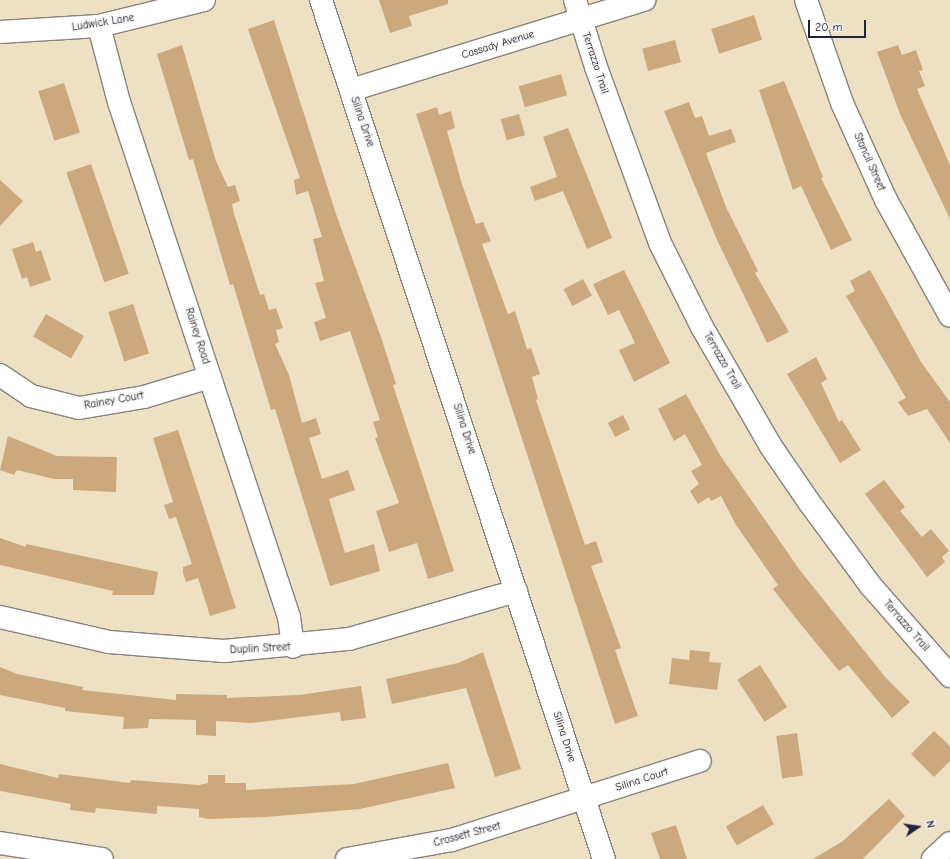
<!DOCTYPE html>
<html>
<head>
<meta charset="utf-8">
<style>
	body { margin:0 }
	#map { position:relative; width:950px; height:859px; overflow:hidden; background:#eee1c3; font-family:"Comic Neue",sans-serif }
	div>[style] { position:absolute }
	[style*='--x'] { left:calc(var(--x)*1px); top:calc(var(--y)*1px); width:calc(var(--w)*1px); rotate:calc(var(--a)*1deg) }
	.building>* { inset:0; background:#cca87f; transform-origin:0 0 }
	.roads { filter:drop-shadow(1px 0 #88827f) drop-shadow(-1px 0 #88827f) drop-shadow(0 1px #88827f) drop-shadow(0 -1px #88827f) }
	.minor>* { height:22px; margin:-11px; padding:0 11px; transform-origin:11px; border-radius:11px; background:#fff }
	.tertiary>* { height:22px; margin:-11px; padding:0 11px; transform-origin:11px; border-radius:11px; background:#fff }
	span { translate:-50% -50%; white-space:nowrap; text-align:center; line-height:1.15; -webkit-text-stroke:3px #f6f6f2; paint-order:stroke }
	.street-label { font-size:11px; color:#22223b }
	.north { position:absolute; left:898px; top:807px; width:40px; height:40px; -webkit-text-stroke:3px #f6f6f2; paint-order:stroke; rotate:77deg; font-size:11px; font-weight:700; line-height:16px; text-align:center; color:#22223b }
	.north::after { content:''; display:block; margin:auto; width:14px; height:18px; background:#22223b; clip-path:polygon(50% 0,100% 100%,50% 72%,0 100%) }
	.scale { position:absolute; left:808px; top:20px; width:58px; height:18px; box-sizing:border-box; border:2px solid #22223b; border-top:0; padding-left:5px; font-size:12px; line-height:14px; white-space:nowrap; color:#22223b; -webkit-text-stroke:3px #f6f6f2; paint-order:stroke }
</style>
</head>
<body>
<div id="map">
	<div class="building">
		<i style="clip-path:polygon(379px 0,448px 0,448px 4px,409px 16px,412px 26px,390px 33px)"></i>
		<i style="left:754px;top:15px;width:26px;height:45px;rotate:72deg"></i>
		<i style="clip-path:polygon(274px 20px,336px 214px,381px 337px,396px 384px,393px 385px,454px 571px,428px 579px,417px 543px,389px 552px,376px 511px,399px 503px,375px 438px,378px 437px,373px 422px,380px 420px,350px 331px,320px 341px,314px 322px,326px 318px,315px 283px,324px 281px,313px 239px,322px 237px,308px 191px,296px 195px,294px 180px,300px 178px,248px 29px)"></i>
		<i style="left:675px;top:40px;width:23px;height:34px;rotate:75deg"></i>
		<i style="clip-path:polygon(182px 45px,216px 161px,228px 187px,235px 185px,240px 201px,232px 204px,234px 214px,260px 295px,264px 294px,269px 310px,276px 308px,283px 328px,276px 330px,279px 342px,275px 344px,289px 375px,302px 423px,316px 418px,321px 434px,309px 438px,322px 479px,348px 470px,355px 490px,329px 499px,345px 553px,374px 544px,380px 571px,330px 586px,275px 409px,271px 410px,233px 284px,230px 285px,193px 159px,189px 160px,157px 54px)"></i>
		<i style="clip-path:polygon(898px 45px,902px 55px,916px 50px,923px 70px,919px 71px,925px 86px,917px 89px,950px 165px,950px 219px,900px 114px,877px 52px)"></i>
		<i style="left:561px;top:74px;width:22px;height:44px;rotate:74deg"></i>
		<i style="clip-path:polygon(784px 81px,823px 177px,821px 178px,852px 240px,831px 250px,801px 186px,793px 190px,759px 90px)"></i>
		<i style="left:64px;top:83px;width:52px;height:27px;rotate:72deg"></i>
		<i style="clip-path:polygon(689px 102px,695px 118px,702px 116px,709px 136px,731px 129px,736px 142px,706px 153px,726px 207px,758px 271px,755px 273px,789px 332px,767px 343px,717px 240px,664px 111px)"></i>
		<i style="clip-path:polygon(437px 107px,439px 115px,451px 111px,455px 128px,447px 131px,462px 184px,476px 224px,483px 222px,491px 241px,482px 244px,508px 314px,515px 311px,527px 349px,531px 348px,540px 374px,532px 377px,538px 399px,536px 400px,585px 545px,596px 541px,603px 562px,591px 566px,621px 648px,615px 650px,638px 716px,615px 724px,416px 114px)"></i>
		<i style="left:519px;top:114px;width:22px;height:19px;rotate:74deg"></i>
		<i style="clip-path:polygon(568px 128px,612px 238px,587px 249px,563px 191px,535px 201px,530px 187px,557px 177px,543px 137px)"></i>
		<i style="left:91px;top:164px;width:116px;height:26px;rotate:71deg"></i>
		<i style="clip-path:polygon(0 180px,23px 201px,0 226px)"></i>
		<i style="clip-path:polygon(33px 242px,36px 252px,41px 250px,51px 280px,30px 287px,27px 277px,22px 279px,12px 249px)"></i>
		<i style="clip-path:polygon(624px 270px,670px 363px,634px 382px,619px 350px,635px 343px,619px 310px,608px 315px,593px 284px)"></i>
		<i style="clip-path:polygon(870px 270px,921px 362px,950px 402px,950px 443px,927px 409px,908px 416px,898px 402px,906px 398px,846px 296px,855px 291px,850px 281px)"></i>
		<i style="left:583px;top:279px;width:19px;height:22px;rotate:62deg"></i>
		<i style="left:133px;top:304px;width:52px;height:26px;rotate:72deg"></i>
		<i style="left:46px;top:314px;width:44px;height:26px;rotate:30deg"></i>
		<i style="clip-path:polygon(816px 357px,827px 379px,821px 383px,839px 422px,842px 420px,861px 450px,840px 463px,787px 374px)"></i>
		<i style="clip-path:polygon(686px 394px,720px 455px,799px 569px,886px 678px,910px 702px,892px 718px,848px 665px,839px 671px,798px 621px,773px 589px,778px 585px,736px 525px,721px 496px,711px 501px,709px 497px,698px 504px,690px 491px,699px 484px,691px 471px,702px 465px,685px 434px,674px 441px,658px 409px)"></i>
		<i style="left:623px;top:415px;width:16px;height:17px;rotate:63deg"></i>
		<i style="clip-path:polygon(178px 430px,236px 608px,210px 616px,198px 578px,186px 582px,183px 573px,183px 567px,192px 564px,176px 517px,169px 519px,164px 505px,173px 502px,153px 438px)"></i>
		<i style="clip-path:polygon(8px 436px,57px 456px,117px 457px,116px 492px,73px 490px,73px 479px,54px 479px,17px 470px,14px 475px,0 470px)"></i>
		<i style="clip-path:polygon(884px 480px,905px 507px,900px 511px,922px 537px,931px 529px,949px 551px,942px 557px,945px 562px,927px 577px,865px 494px)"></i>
		<i style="clip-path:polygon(0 538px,26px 547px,26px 544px,158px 572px,154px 595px,112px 595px,113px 591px,0 565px)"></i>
		<i style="clip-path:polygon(690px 650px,710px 652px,709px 662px,721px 663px,717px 690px,669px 684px,672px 658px,689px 660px)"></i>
		<i style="clip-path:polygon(483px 652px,521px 769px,495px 777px,466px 688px,392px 704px,386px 679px,458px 663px)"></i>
		<i style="left:760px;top:665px;width:50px;height:27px;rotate:57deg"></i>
		<i style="clip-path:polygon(0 667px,17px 674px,83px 687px,82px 690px,176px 700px,176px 694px,227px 695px,227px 698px,299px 695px,361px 686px,366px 718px,341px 721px,340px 712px,251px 723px,216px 721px,216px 736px,196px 735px,196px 720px,149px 719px,148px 728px,123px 729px,124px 717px,65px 711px,65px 708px,0 695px)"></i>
		<i style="clip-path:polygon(934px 731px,950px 746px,950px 761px,934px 777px,911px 754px)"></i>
		<i style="left:797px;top:733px;width:43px;height:21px;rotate:82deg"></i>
		<i style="clip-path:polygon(448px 763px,455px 788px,360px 809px,266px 817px,208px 819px,199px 817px,199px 809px,157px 806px,157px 814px,96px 808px,95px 813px,70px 810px,71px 804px,0 791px,0 764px,58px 778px,59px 774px,130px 783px,131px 780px,199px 785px,208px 783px,208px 775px,225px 775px,225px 783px,246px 783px,246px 790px,354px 784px)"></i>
		<i style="clip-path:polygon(889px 799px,905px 816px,863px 859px,813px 859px,843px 841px)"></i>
		<i style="left:763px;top:805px;width:22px;height:43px;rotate:60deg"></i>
		<i style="clip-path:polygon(676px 825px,687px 859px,660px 859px,651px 833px)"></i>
	</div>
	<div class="roads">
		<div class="minor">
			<i style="--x:575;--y:0;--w:70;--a:72.6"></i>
			<i style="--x:596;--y:67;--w:187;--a:70"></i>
			<i style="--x:660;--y:243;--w:94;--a:63.4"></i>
			<i style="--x:702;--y:327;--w:136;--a:60"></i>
			<i style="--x:770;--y:445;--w:69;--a:55.6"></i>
			<i style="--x:809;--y:502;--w:104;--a:53.6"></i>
			<i style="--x:871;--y:586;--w:120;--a:48.7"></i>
			<i style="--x:806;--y:0;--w:109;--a:70.7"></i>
			<i style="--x:842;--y:103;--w:107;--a:65.6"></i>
			<i style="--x:886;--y:200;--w:132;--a:61.1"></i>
			<i style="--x:99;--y:26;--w:79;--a:75.3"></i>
			<i style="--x:119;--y:102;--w:542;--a:71.73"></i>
			<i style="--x:289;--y:617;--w:30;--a:82"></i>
			<i style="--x:0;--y:32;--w:99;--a:-3.5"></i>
			<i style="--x:99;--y:26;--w:108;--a:-13.9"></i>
			<i style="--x:351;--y:90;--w:307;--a:-17.1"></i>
			<i style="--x:0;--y:375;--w:37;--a:34"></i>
			<i style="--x:31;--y:396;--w:49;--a:14"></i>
			<i style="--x:79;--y:408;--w:66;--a:-9.6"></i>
			<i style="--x:144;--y:397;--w:69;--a:-16.9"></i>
			<i style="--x:0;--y:617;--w:112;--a:12.9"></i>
			<i style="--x:109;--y:642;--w:115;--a:4.5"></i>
			<i style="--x:224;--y:651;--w:126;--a:-5.5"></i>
			<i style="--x:349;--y:639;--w:174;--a:-16"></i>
			<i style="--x:0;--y:843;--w:103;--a:8.9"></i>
			<i style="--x:347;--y:859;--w:107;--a:-10.3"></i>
			<i style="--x:452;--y:840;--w:260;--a:-17.7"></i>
			<i style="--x:933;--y:859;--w:23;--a:-43"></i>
		</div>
		<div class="tertiary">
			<i style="--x:321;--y:0;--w:904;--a:71.77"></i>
		</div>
	</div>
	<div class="street-label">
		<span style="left:103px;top:23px;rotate:-9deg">Ludwick Lane</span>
		<span style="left:498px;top:45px;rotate:-17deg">Cassady Avenue</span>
		<span style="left:595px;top:63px;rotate:72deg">Terrazzo Trail</span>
		<span style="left:362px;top:122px;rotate:71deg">Silina Drive</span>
		<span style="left:869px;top:162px;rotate:66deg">Stancil Street</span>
		<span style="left:197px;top:336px;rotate:72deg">Rainey Road</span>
		<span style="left:722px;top:361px;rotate:60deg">Terrazzo Trail</span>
		<span style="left:114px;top:401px;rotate:-10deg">Rainey Court</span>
		<span style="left:464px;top:429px;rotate:72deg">Silina Drive</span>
		<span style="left:906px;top:626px;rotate:49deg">Terrazzo Trail</span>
		<span style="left:260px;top:649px;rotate:-3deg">Duplin Street</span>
		<span style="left:564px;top:737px;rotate:72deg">Silina Drive</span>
		<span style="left:642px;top:780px;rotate:-18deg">Silina Court</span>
		<span style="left:467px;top:835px;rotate:-15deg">Crossett Street</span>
	</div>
	<div class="north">N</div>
	<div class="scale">20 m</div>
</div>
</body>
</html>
